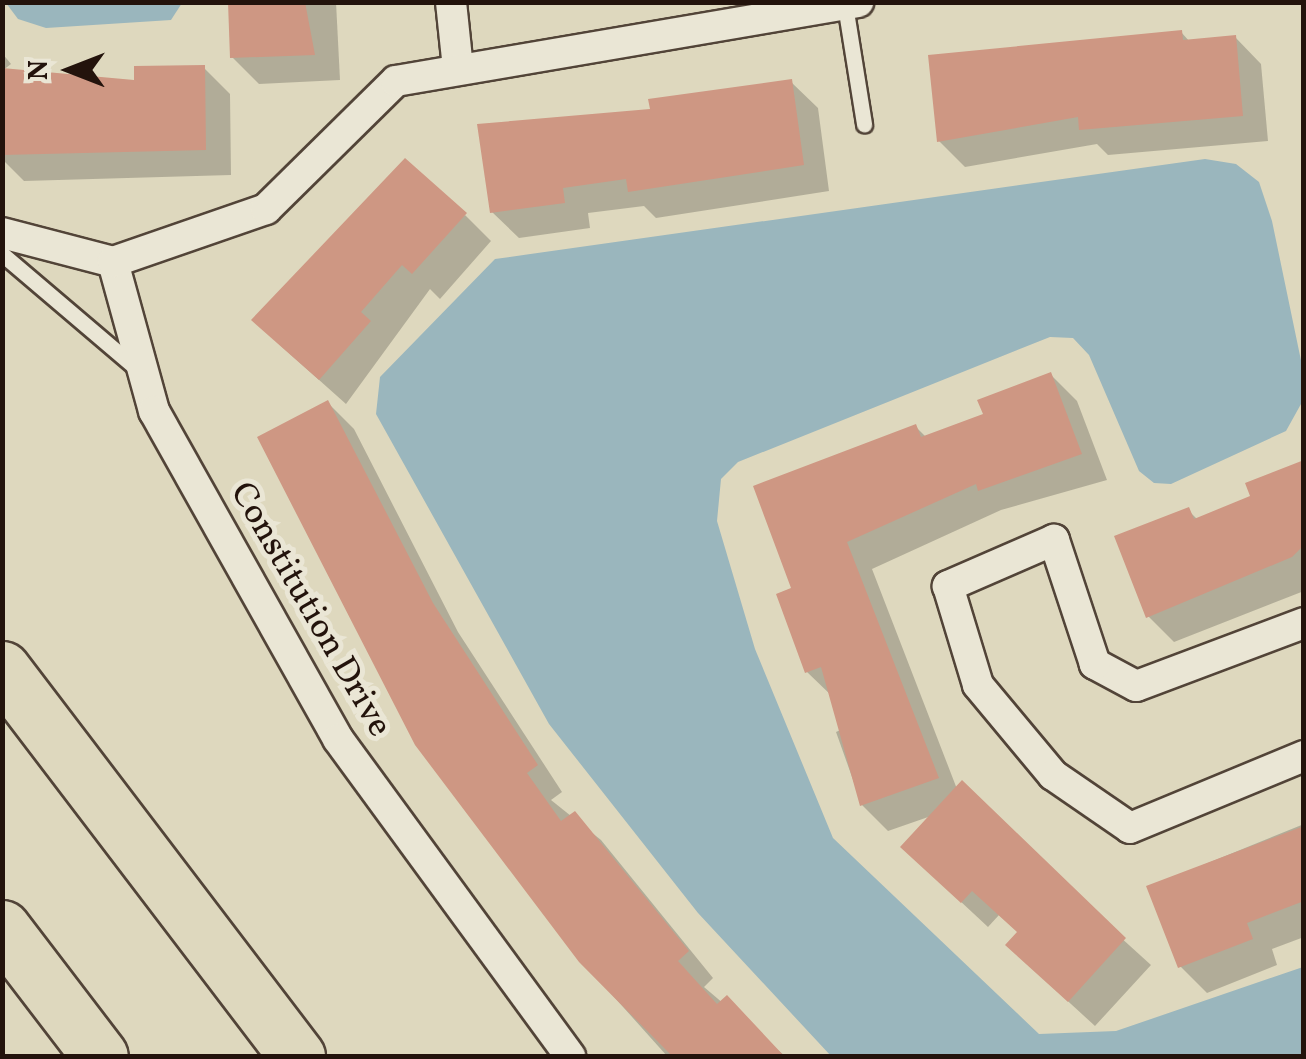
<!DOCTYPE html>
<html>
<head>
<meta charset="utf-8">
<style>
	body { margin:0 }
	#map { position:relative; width:1306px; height:1059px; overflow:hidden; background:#ded8be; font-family:Vollkorn,serif }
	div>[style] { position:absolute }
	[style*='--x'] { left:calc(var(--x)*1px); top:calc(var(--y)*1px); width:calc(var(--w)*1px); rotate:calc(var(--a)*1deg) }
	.water>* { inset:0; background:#9ab6bd }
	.shadow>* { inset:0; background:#0003 }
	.building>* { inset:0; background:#ce9783 }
	.roads { filter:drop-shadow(2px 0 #524438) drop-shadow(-2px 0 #524438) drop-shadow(0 2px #524438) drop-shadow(0 -2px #524438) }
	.lane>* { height:15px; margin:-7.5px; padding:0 7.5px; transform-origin:7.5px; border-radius:7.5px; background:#eae6d5 }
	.street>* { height:30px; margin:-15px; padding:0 15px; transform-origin:15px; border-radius:15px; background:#eae6d5 }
	.highway>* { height:55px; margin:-27.5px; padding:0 27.5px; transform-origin:27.5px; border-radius:27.5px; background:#ded8be }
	span { translate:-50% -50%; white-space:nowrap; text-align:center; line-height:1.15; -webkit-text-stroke:10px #eae6d5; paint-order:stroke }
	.street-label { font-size:35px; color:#23130c }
	.frame { position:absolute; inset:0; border:5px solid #23130c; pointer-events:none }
	.north { position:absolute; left:20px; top:20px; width:100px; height:100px; -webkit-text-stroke:8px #eae6d5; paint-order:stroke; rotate:270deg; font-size:28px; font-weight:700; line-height:40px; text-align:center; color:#23130c }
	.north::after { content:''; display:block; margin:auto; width:35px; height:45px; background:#23130c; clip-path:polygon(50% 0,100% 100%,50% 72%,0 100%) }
</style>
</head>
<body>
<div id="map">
	<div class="water">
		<i style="clip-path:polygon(6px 3px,182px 3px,171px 20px,46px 28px,18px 19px)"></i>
		<i style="clip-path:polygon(1205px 159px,1236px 164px,1259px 182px,1272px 221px,1303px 370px,1301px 404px,1286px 431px,1171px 484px,1154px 483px,1139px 471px,1089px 355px,1073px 338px,1050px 337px,738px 462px,721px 479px,717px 521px,755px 649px,833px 838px,1039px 1034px,1116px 1031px,1303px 967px,1303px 1056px,831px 1056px,698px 913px,549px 724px,376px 414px,380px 377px,495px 259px)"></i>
	</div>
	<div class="shadow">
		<i style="clip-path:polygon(230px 2px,336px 2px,340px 80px,259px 84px,232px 57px)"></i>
		<i style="clip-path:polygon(1181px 32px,1190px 42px,1235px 37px,1261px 64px,1268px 141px,1108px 155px,1097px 144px,965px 167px,939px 141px)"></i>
		<i style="clip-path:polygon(2px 53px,11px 64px,2px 71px)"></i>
		<i style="clip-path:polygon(204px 68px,230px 94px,231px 175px,24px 181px,2px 159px,2px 71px,136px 83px)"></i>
		<i style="clip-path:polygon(791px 82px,818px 108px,829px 191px,656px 218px,644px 206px,588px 213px,590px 228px,519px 238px,492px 212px,653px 111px)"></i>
		<i style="clip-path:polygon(465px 215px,491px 241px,440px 299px,430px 289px,346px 404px,281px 346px)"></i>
		<i style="clip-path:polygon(1051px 375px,1077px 401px,1107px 480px,1001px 510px,872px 569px,957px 789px,1151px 965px,1095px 1026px,1035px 971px,1019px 933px,999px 915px,988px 927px,930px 873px,934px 815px,888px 831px,862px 805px,836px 732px,845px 728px,835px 699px,807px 672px,795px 590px,916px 427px,927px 438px,986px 416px)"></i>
		<i style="clip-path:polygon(328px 403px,354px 429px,458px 632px,562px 792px,551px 800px,601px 840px,713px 978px,704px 987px,785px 1056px,667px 1056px,581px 960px)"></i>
		<i style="clip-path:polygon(1304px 462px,1304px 591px,1174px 642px,1148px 616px,1188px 510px,1198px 520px,1254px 498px)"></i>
		<i style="clip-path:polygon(1304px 824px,1304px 937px,1272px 949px,1277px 965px,1207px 993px,1181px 967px,1149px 887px)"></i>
	</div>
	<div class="building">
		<i style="clip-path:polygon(228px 2px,305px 2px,315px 55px,230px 58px)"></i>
		<i style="clip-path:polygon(1182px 30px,1183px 40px,1236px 35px,1243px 116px,1079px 130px,1078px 117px,937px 142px,928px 55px)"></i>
		<i style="clip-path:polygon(205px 65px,206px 150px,2px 155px,2px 68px,134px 80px,134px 66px)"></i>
		<i style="clip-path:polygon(792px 79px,804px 165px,628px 192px,626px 179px,563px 188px,565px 203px,490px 213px,477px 124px,650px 109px,648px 99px)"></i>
		<i style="clip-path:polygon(405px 158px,467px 213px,412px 274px,402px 265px,361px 312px,371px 321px,319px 380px,251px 320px)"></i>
		<i style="clip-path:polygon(1051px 372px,1082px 454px,978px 491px,976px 484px,847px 542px,939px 778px,860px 806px,821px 667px,805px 673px,776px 594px,791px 588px,753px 486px,916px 424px,921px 437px,983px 414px,977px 400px)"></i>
		<i style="clip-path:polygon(328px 400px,433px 603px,538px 765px,527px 773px,561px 821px,575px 811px,689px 951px,678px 961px,717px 1004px,727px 995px,784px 1056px,672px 1056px,579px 962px,415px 745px,257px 437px)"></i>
		<i style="clip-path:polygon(1304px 460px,1304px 545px,1292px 557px,1146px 618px,1114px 536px,1189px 507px,1194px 519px,1250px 496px,1245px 483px)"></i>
		<i style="clip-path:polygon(962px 780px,1126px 938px,1068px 1002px,1005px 945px,1017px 932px,972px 891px,961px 903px,900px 847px)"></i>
		<i style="clip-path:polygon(1304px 826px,1304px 901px,1247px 923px,1253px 939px,1178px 968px,1146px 886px)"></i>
	</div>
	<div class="roads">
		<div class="lane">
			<i style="--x:845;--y:5;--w:121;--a:80.9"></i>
			<i style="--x:2;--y:254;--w:176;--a:40.4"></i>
		</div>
		<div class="street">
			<i style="--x:451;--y:2;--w:67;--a:84"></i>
			<i style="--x:2;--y:233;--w:115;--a:14.6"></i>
			<i style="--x:113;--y:262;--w:155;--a:74.6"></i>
			<i style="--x:154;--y:411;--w:376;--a:60.7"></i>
			<i style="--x:338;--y:739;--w:393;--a:53.8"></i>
			<i style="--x:113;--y:262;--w:162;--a:-19.1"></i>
			<i style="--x:266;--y:209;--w:182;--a:-44.6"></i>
			<i style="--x:396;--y:81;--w:469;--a:-9.7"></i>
			<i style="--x:1304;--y:623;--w:179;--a:159.4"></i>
			<i style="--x:1136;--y:686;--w:47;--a:-151.8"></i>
			<i style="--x:1095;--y:664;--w:131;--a:-108.3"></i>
			<i style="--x:1054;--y:540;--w:116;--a:156.5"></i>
			<i style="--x:948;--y:586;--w:103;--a:73.1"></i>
			<i style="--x:978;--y:685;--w:117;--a:50.2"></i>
			<i style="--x:1053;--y:775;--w:93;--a:34.5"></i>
			<i style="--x:1130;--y:828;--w:188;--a:-22.5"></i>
		</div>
		<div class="highway">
			<i style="--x:2;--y:669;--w:487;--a:52.7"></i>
			<i style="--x:2;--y:928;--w:161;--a:52.6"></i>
		</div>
	</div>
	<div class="street-label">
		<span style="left:310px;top:610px;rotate:60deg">Constitution Drive</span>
	</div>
	<div class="frame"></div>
	<div class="north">N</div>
</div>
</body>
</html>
